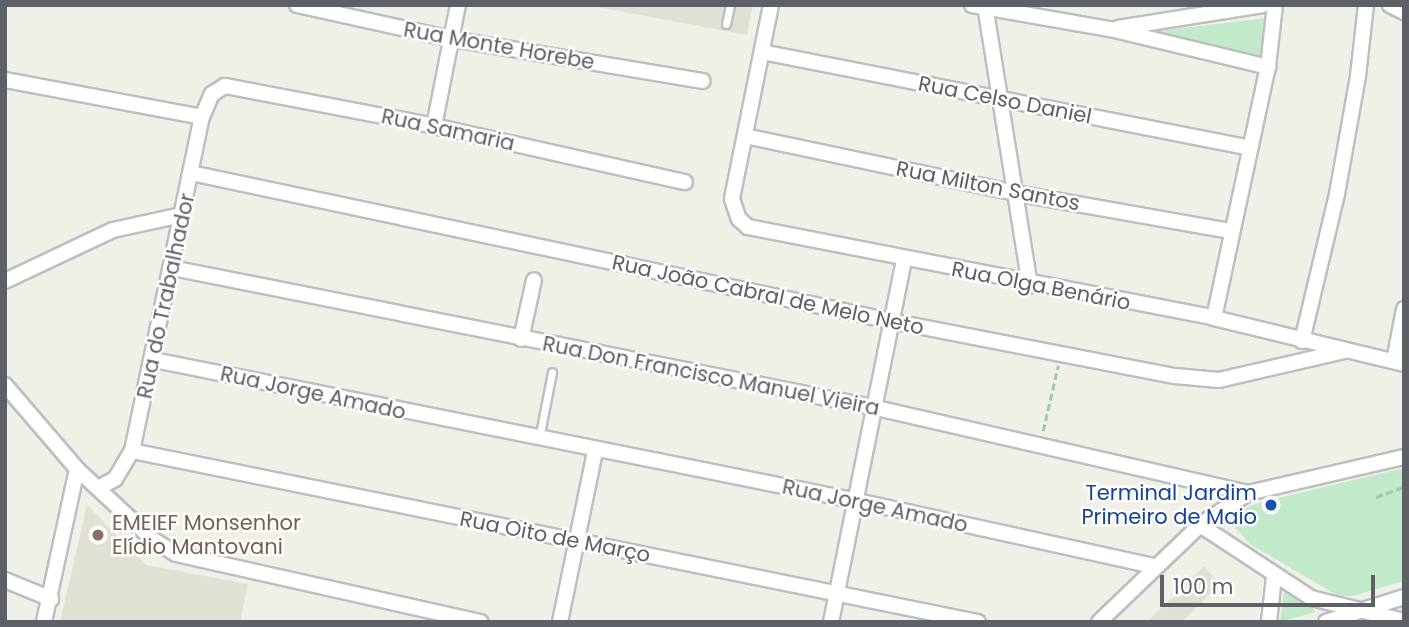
<!DOCTYPE html>
<html>
<head>
<meta charset="utf-8">
<style>
	body { margin:0 }
	#map { position:relative; width:1409px; height:627px; overflow:hidden; background:#f1f0e6; font-family:Poppins,sans-serif }
	div>[style] { position:absolute }
	[style*='--x'] { left:calc(var(--x)*1px); top:calc(var(--y)*1px); width:calc(var(--w)*1px); rotate:calc(var(--a)*1deg) }
	.education>* { inset:0; background:#e1e0d4 }
	.green>* { inset:0; background:#c2e9c9 }
	.path>* { height:2.5px; margin-top:-1.25px; transform-origin:0; background:repeating-linear-gradient(90deg,#9acab1 0 7px,transparent 0 10.5px) }
	.roads { filter:drop-shadow(2px 0 #bdbec5) drop-shadow(-2px 0 #bdbec5) drop-shadow(0 2px #bdbec5) drop-shadow(0 -2px #bdbec5) }
	.service>* { height:7px; margin:-3.5px; padding:0 3.5px; transform-origin:3.5px; border-radius:3.5px; background:#fff }
	.minor>* { height:14px; margin:-7px; padding:0 7px; transform-origin:7px; border-radius:7px; background:#fff }
	.dots>* { width:19px; height:19px; translate:-50% -50%; box-sizing:border-box; border:4px solid #fff; border-radius:50% }
	span { translate:-50% -50%; white-space:nowrap; text-align:center; line-height:1.15; -webkit-text-stroke:5px #fff; paint-order:stroke }
	.street-label { font-size:21px; color:#5d6067 }
	.transit-label { font-size:21px; color:#164399 }
	.right { translate:-100% -50%; text-align:right }
	.education-label { font-size:21px; color:#785e54 }
	.left { translate:0 -50%; text-align:left }
	.frame { position:absolute; inset:0; border:7px solid #5d6067; pointer-events:none }
	.scale { position:absolute; left:1160px; top:575px; width:215px; height:32px; box-sizing:border-box; border:4px solid #5d6067; border-top:0; padding-left:9px; font-size:21px; line-height:24px; white-space:nowrap; color:#5d6067; -webkit-text-stroke:5px #fff; paint-order:stroke }
</style>
</head>
<body>
<div id="map">
	<div class="education">
		<i style="clip-path:polygon(586px 5px,753px 5px,747px 35px)"></i>
		<i style="clip-path:polygon(87px 505px,146px 565px,248px 584px,240px 622px,60px 622px)"></i>
		<i style="clip-path:polygon(1204px 566px,1220px 584px,1182px 622px,1147px 622px)"></i>
	</div>
	<div class="green">
		<i style="clip-path:polygon(1267px 18px,1264px 56px,1150px 32px)"></i>
		<i style="clip-path:polygon(1404px 468px,1404px 581px,1353px 596px,1338px 596px,1250px 544px,1233px 525px,1232px 517px,1238px 512px,1257px 503px)"></i>
		<i style="clip-path:polygon(1284px 592px,1311px 607px,1316px 612px,1280px 622px)"></i>
	</div>
	<div class="path">
		<i style="--x:1043;--y:431;--w:67;--a:-77"></i>
		<i style="--x:1376;--y:497;--w:30;--a:-20"></i>
	</div>
	<div class="roads">
		<div class="service">
			<i style="--x:726;--y:24;--w:19;--a:-78"></i>
			<i style="--x:539;--y:439;--w:68;--a:-79"></i>
		</div>
		<div class="minor">
			<i style="--x:297;--y:5;--w:159;--a:12.4"></i>
			<i style="--x:452;--y:39;--w:254;--a:9.5"></i>
			<i style="--x:771;--y:5;--w:198;--a:101.4"></i>
			<i style="--x:732;--y:199;--w:21;--a:71"></i>
			<i style="--x:739;--y:219;--w:12;--a:42"></i>
			<i style="--x:748;--y:227;--w:475;--a:11"></i>
			<i style="--x:1214;--y:318;--w:195;--a:13.6"></i>
			<i style="--x:972;--y:5;--w:140;--a:9.9"></i>
			<i style="--x:1110;--y:29;--w:163;--a:13.5"></i>
			<i style="--x:985;--y:5;--w:284;--a:80.9"></i>
			<i style="--x:1390;--y:5;--w:16;--a:27"></i>
			<i style="--x:1118;--y:28;--w:147;--a:-9"></i>
			<i style="--x:762;--y:52;--w:495;--a:11.1"></i>
			<i style="--x:5;--y:80;--w:200;--a:10.6"></i>
			<i style="--x:434;--y:126;--w:123;--a:-78.8"></i>
			<i style="--x:745;--y:136;--w:276;--a:11.9"></i>
			<i style="--x:1015;--y:193;--w:219;--a:10"></i>
			<i style="--x:191;--y:173;--w:715;--a:11.94"></i>
			<i style="--x:891;--y:321;--w:289;--a:11"></i>
			<i style="--x:1175;--y:376;--w:44;--a:5.2"></i>
			<i style="--x:1219;--y:380;--w:129;--a:-13"></i>
			<i style="--x:172;--y:268;--w:714;--a:11.23"></i>
			<i style="--x:872;--y:407;--w:386;--a:12.9"></i>
			<i style="--x:5;--y:281;--w:119;--a:-25.3"></i>
			<i style="--x:113;--y:230;--w:71;--a:-12.3"></i>
			<i style="--x:1214;--y:318;--w:257;--a:-77.9"></i>
			<i style="--x:1268;--y:67;--w:62;--a:-83.6"></i>
			<i style="--x:521;--y:339;--w:60;--a:-77.6"></i>
			<i style="--x:1302;--y:341;--w:151;--a:-76.6"></i>
			<i style="--x:1337;--y:194;--w:120;--a:-79.9"></i>
			<i style="--x:1358;--y:76;--w:71;--a:-83.6"></i>
			<i style="--x:154;--y:360;--w:713;--a:11.33"></i>
			<i style="--x:853;--y:500;--w:307;--a:12.4"></i>
			<i style="--x:1394;--y:361;--w:53;--a:-79.1"></i>
			<i style="--x:5;--y:385;--w:111;--a:49.4"></i>
			<i style="--x:77;--y:469;--w:157;--a:102.2"></i>
			<i style="--x:132;--y:451;--w:863;--a:11.43"></i>
			<i style="--x:77;--y:469;--w:103;--a:43"></i>
			<i style="--x:152;--y:539;--w:28;--a:32"></i>
			<i style="--x:176;--y:554;--w:312;--a:12.6"></i>
			<i style="--x:100;--y:487;--w:17;--a:-28"></i>
			<i style="--x:115;--y:479;--w:33;--a:-59"></i>
			<i style="--x:132;--y:451;--w:341;--a:-78.2"></i>
			<i style="--x:202;--y:117;--w:25;--a:-67"></i>
			<i style="--x:212;--y:94;--w:15;--a:-32"></i>
			<i style="--x:225;--y:86;--w:213;--a:10.8"></i>
			<i style="--x:434;--y:126;--w:257;--a:12.6"></i>
			<i style="--x:1200;--y:525;--w:133;--a:33.3"></i>
			<i style="--x:1311;--y:598;--w:96;--a:13.9"></i>
			<i style="--x:5;--y:580;--w:50;--a:22.4"></i>
			<i style="--x:560;--y:622;--w:175;--a:-78.4"></i>
			<i style="--x:831;--y:622;--w:369;--a:-78.6"></i>
			<i style="--x:1099;--y:622;--w:140;--a:-43.8"></i>
			<i style="--x:1200;--y:525;--w:58;--a:-33.7"></i>
			<i style="--x:1248;--y:493;--w:160;--a:-13"></i>
			<i style="--x:1269;--y:622;--w:45;--a:-83.7"></i>
			<i style="--x:1326;--y:622;--w:82;--a:-17.8"></i>
		</div>
	</div>
	<div class="dots">
		<i style="left:1271px;top:505px;background:#1a4fb4"></i>
		<i style="left:98px;top:535px;background:#8d6e63"></i>
	</div>
	<div class="street-label">
		<span style="left:499px;top:46px;rotate:10deg">Rua Monte Horebe</span>
		<span style="left:1005px;top:100px;rotate:11deg">Rua Celso Daniel</span>
		<span style="left:448px;top:130px;rotate:12deg">Rua Samaria</span>
		<span style="left:988px;top:186px;rotate:11deg">Rua Milton Santos</span>
		<span style="left:1041px;top:286px;rotate:11deg">Rua Olga Benário</span>
		<span style="left:768px;top:295px;rotate:12deg">Rua João Cabral de Melo Neto</span>
		<span style="left:166px;top:296px;rotate:-78deg">Rua do Trabalhador</span>
		<span style="left:711px;top:376px;rotate:11deg">Rua Don Francisco Manuel Vieira</span>
		<span style="left:313px;top:393px;rotate:12deg">Rua Jorge Amado</span>
		<span style="left:875px;top:506px;rotate:12deg">Rua Jorge Amado</span>
		<span style="left:555px;top:537px;rotate:11deg">Rua Oito de Março</span>
	</div>
	<div class="transit-label">
		<span class="right" style="left:1257px;top:505px">Terminal Jardim<br>Primeiro de Maio</span>
	</div>
	<div class="education-label">
		<span class="left" style="left:112px;top:535px">EMEIEF Monsenhor<br>Elídio Mantovani</span>
	</div>
	<div class="frame"></div>
	<div class="scale">100 m</div>
</div>
</body>
</html>
